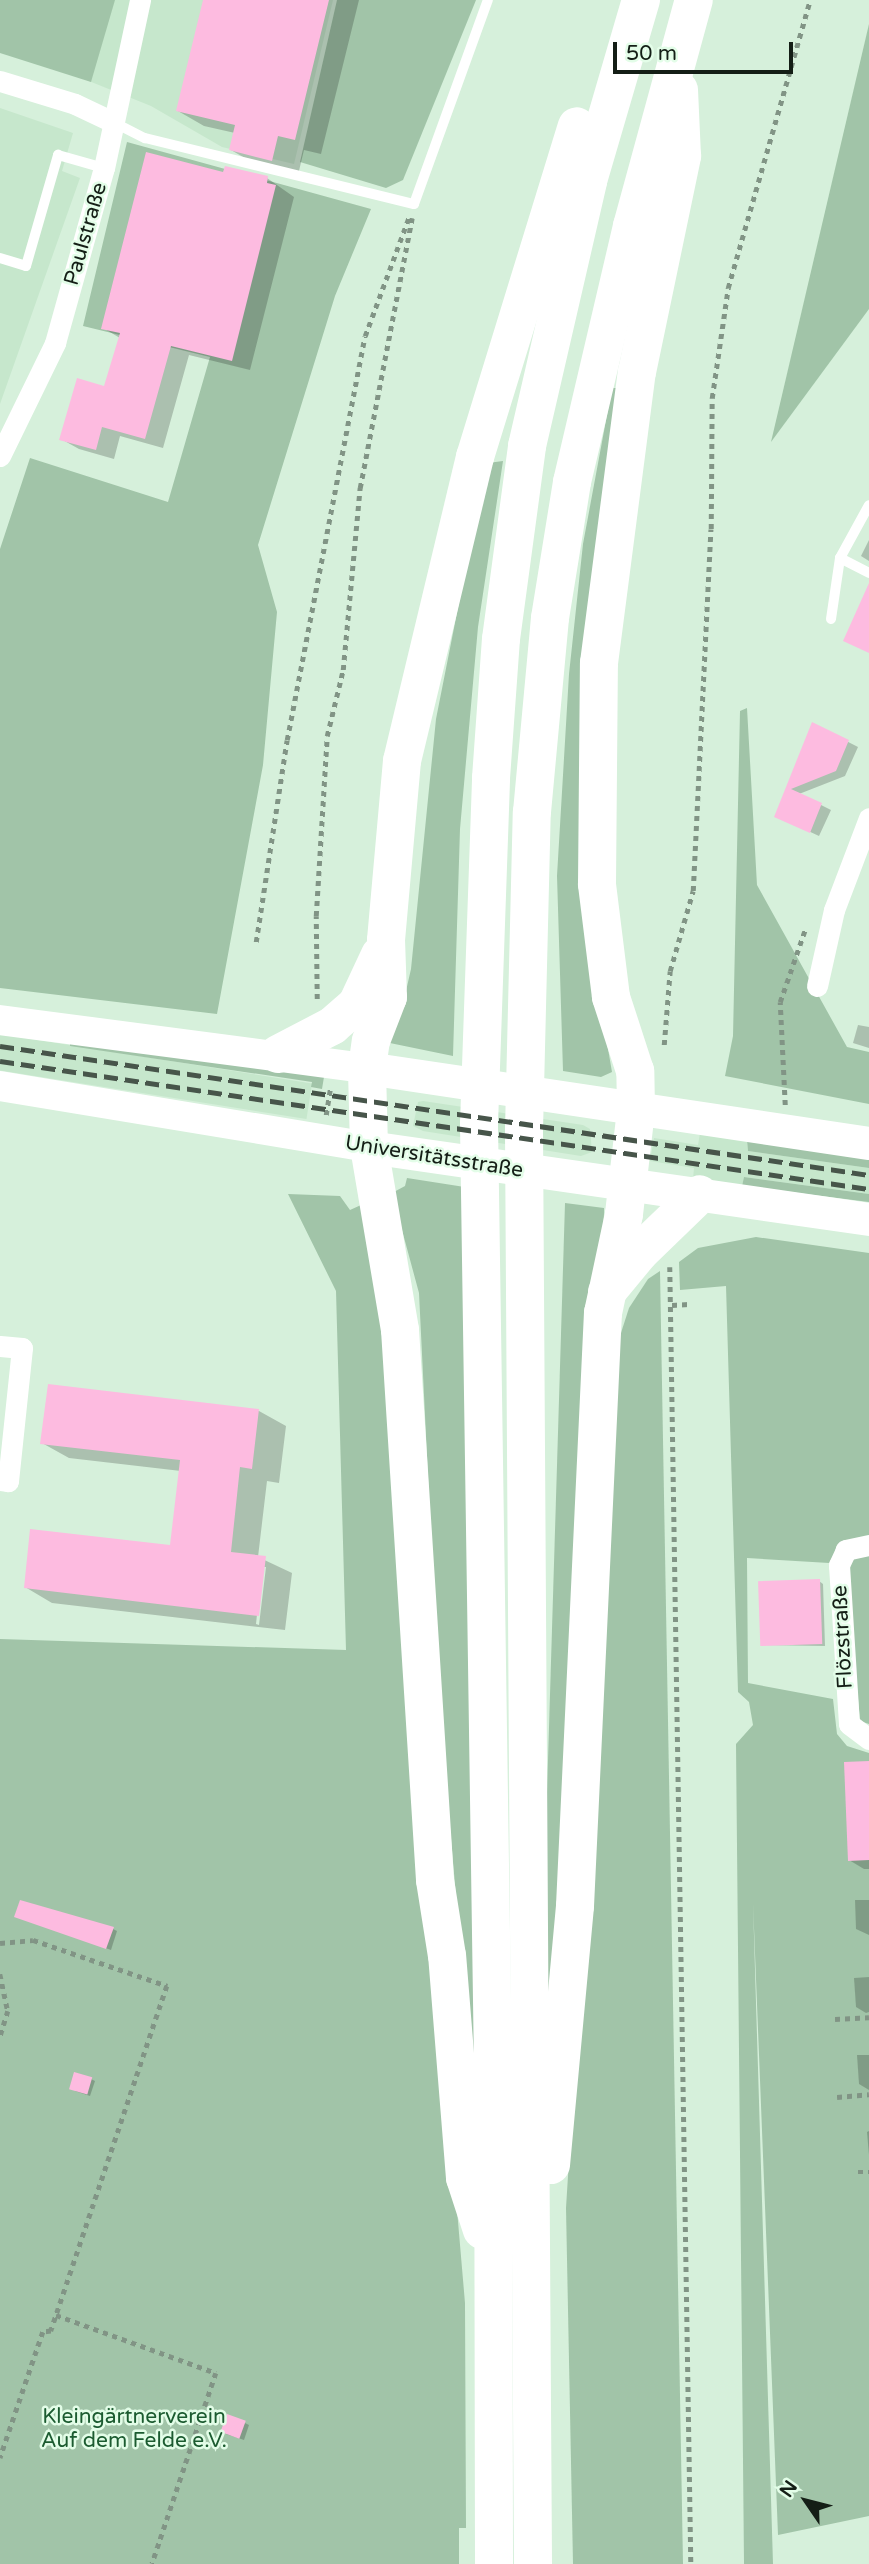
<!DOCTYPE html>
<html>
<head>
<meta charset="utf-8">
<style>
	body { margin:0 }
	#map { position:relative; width:869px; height:2564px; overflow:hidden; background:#d6f0db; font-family:"Varela Round",sans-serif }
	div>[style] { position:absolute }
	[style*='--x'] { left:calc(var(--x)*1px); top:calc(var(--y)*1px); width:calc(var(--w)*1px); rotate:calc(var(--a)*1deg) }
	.built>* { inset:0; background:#c6e7cc; transform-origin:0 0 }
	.green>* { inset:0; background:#a1c4a8 }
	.shadow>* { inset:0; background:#0003 }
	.building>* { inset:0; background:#fdbbe0; transform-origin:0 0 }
	.path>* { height:4.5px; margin-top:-2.25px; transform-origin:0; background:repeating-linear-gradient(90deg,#819485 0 5px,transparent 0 10px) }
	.service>* { height:10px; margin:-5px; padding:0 5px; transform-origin:5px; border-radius:5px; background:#fff }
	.minor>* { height:21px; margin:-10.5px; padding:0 10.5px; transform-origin:10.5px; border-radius:10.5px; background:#fff }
	.secondary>* { height:30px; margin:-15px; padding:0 15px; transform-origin:15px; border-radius:15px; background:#fff }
	.primary>* { height:33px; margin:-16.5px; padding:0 16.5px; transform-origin:16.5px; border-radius:16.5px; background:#fff }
	.motorway>* { height:38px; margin:-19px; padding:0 19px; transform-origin:19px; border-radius:19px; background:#fff }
	.rail>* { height:5px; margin-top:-2.5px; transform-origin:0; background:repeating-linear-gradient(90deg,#47554a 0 14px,transparent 0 21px) }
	span { translate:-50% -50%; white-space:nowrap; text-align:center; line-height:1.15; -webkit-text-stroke:5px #e3fde8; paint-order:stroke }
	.street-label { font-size:21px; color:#141e16 }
	.park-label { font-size:21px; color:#1b5b30 }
	.north { position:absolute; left:771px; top:2466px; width:70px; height:70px; -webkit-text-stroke:5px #e3fde8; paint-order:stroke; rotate:305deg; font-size:19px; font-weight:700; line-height:28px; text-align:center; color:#141e16 }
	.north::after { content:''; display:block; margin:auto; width:24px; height:32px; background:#141e16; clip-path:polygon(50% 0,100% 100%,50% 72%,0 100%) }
	.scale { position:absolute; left:613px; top:42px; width:180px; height:32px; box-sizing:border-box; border:4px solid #141e16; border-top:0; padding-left:9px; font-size:21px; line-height:24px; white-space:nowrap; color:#141e16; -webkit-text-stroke:5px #e3fde8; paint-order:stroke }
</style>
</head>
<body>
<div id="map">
	<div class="built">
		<i style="clip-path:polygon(0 0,333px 0,294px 164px,222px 147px,151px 106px,69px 73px)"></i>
		<i style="clip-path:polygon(0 108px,73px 133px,62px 171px,80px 178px,0 404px)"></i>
		<i style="left:0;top:1034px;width:316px;height:36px;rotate:9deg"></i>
		<i style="clip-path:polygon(423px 1101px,583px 1125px,590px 1129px,592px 1152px,581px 1156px,423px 1131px,413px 1126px,418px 1102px)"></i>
		<i style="clip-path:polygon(700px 1133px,747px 1140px,748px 1151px,869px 1168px,869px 1194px,744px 1177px,742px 1186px,693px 1179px,694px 1168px,650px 1161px,654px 1138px,698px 1145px)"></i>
	</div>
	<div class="green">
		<i style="clip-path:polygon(0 0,115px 0,91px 82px,0 53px)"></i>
		<i style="clip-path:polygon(337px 0,476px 0,403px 180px,386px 188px,300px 162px)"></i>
		<i style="clip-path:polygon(869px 24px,869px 309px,771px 442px)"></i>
		<i style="clip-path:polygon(127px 142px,371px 209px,335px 296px,258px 545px,277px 612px,263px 765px,217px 1014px,0 988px,0 549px,30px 458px,168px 502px,210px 357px,83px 326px)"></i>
		<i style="clip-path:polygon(612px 388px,624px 388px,603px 1020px,612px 1072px,601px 1077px,563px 1071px,557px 876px,569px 674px,583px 544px)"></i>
		<i style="clip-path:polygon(503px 461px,478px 627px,460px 829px,453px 1056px,385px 1042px,403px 1004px,411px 969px,436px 719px,471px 542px,488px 463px)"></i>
		<i style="clip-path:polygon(747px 708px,757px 885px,847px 1047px,869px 1052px,869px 1104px,725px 1076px,733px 1036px,740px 711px)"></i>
		<i style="clip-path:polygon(70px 1042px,324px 1077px,322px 1089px,311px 1087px,312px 1082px,70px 1046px)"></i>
		<i style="clip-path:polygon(747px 1140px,869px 1159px,869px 1168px,748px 1151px)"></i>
		<i style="clip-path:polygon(744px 1177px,869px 1194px,869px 1202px,742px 1186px)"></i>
		<i style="clip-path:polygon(407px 1178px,471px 1188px,477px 2090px,473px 2091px,439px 1701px,419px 1293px,392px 1193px,405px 1186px)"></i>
		<i style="clip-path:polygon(288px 1194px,340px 1196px,350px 1210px,361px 1205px,372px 1218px,465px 2303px,466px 2528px,459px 2528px,459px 2564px,0 2564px,0 1639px,346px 1650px,336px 1291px)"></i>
		<i style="clip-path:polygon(565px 1203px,604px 1208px,604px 1214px,550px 2062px,543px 1924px)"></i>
		<i style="clip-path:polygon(756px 1237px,869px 1253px,869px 1724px,860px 1721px,846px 1564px,747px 1558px,748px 1683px,833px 1699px,837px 1734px,847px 1746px,869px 1753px,869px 2516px,778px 2535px,753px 1903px,773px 2564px,744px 2564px,736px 1744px,753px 1725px,749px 1702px,738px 1692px,726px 1286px,680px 1290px,679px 1262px,698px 1248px)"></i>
		<i style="clip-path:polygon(660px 1271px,683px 2564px,573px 2564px,566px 2208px,620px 1336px,629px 1308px,648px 1279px)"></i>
	</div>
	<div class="shadow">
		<i style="clip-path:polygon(205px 0,359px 0,321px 154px,304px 150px,298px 175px,257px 165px,231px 150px,235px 133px,204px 126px,178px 111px)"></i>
		<i style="clip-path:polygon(225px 174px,267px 178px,294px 197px,250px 370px,189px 355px,163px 448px,120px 436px,114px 459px,79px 449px,61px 439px,106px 388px,120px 338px,103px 328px)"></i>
		<i style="clip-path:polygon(869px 540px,869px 561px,861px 556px)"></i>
		<i style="clip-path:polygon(813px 724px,858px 747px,845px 776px,799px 794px,831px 810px,819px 836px,776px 816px)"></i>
		<i style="clip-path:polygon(858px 1025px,869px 1027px,869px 1048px,853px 1043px)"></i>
		<i style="clip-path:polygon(evenodd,49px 1386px,259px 1411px,286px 1426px,279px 1483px,267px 1481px,258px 1557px,292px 1573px,285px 1630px,52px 1603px,25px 1587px,172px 1547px,181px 1471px,69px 1458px,42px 1443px,49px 1386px,262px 1567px,266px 1567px,259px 1625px,256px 1624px,262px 1567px)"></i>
		<i style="clip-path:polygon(819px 1581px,823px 1584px,825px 1646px,762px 1645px)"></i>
		<i style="clip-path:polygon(869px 1763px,869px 1869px,864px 1869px,849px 1860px)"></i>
		<i style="clip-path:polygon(855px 1900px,869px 1900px,869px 1935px,856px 1929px)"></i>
		<i style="clip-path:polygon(21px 1918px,113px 1929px,117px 1931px,111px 1950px)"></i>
		<i style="clip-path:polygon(869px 1977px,869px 2012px,866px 2013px,856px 2007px,854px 1978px)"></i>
		<i style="clip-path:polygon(857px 2055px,869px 2055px,869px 2090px,859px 2084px)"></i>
		<i style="clip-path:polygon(91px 2079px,95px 2081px,90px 2096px,75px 2091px)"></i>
		<i style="clip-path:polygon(869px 2131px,869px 2155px,867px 2132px)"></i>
		<i style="clip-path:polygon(245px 2423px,249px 2425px,244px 2440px,226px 2434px)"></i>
	</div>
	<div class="building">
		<i style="clip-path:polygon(203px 0,329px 0,295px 140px,278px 136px,272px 161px,229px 150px,235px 125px,176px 111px)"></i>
		<i style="clip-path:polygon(146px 152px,223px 172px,225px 166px,268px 176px,267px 183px,276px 185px,232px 361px,171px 346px,145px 439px,102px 427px,96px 450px,59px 440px,77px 378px,104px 386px,120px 333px,101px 329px)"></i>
		<i style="clip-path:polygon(869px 583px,869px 653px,843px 641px)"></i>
		<i style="clip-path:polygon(812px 722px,849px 740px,836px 771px,791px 789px,822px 803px,810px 833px,774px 817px)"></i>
		<i style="clip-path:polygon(48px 1384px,259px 1409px,252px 1469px,240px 1467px,231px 1552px,266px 1556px,259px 1616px,24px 1588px,30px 1529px,170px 1545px,180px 1460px,40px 1444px)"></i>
		<i style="left:820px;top:1579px;width:65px;height:62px;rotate:88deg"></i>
		<i style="clip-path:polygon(869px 1761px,869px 1860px,848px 1861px,844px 1762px)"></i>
		<i style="clip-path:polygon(20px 1900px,114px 1927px,106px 1949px,14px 1917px)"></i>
		<i style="left:74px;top:2072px;width:19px;height:18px;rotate:16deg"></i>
		<i style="left:227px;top:2414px;width:20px;height:19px;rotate:20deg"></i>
	</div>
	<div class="path">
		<i style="--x:256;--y:942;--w:204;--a:-81.3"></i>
		<i style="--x:287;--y:740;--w:411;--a:-79.1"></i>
		<i style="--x:365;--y:336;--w:127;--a:-69.7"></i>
		<i style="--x:317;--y:999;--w:83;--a:-90.7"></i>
		<i style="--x:316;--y:916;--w:180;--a:-86.5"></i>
		<i style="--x:327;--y:736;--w:68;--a:-76.4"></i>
		<i style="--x:343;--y:670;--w:183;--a:-84.7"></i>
		<i style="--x:360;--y:488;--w:275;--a:-79.1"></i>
		<i style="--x:664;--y:1045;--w:74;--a:-85.4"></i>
		<i style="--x:670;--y:971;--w:83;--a:-74"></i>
		<i style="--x:693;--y:891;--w:362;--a:-87.2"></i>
		<i style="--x:711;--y:529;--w:131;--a:-89.6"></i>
		<i style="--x:712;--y:398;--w:111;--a:-81.7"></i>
		<i style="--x:728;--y:288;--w:299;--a:-74.1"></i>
		<i style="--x:785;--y:1105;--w:103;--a:-92.8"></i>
		<i style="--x:780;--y:1002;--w:76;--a:-70.9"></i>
		<i style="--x:326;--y:1115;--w:26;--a:-81"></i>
		<i style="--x:670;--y:1267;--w:1297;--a:89.07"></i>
		<i style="--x:672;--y:1305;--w:17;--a:-3"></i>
		<i style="--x:0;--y:1943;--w:33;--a:-5"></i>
		<i style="--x:33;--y:1940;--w:142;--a:18.9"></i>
		<i style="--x:167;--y:1986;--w:364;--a:108.6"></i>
		<i style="--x:51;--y:2331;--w:8;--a:173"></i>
		<i style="--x:43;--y:2332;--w:133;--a:108.8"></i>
		<i style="--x:0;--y:1974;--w:38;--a:78"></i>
		<i style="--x:8;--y:2011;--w:27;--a:107"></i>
		<i style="--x:835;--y:2019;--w:34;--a:-3"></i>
		<i style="--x:837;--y:2097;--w:32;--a:-5"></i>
		<i style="--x:858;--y:2172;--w:11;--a:0"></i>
		<i style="--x:56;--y:2315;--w:170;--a:19.9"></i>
		<i style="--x:216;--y:2373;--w:201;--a:108.5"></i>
	</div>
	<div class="service">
		<i style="--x:113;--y:122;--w:36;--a:27"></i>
		<i style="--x:145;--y:138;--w:277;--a:13.8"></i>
		<i style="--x:414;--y:204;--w:217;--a:-70.1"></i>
		<i style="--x:0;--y:258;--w:27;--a:17"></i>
		<i style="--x:26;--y:266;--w:116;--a:-73.9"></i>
		<i style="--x:58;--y:155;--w:48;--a:15.8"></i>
		<i style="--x:840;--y:558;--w:33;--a:27"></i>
		<i style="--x:831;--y:619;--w:62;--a:-81.6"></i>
		<i style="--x:840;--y:558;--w:60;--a:-61.3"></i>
	</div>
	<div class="minor">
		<i style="--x:0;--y:81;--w:78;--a:17"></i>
		<i style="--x:75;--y:104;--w:42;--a:25.3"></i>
		<i style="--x:0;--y:456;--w:126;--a:-64"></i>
		<i style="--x:55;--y:343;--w:182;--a:-74.4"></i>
		<i style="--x:104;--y:168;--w:172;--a:-77.9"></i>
		<i style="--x:817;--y:986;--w:78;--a:-77.4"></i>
		<i style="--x:834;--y:910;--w:98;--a:-69.2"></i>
		<i style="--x:0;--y:1346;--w:22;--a:5"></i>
		<i style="--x:22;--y:1348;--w:134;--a:96"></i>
		<i style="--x:8;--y:1481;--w:8;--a:-173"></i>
		<i style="--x:869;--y:1545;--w:24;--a:168"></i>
		<i style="--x:846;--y:1550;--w:17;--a:115"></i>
		<i style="--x:839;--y:1565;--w:159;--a:86.4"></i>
		<i style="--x:849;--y:1724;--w:25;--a:37"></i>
	</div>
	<div class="secondary">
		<i style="--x:0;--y:1020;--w:370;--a:7.5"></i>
		<i style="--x:0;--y:1086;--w:374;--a:9.4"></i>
	</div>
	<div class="primary">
		<i style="--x:367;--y:1068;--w:508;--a:8.5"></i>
		<i style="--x:369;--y:1147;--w:505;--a:8.19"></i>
	</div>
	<div class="motorway">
		<i style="--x:278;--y:1054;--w:61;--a:-27.4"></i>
		<i style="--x:332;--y:1026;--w:33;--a:-41"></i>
		<i style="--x:357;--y:1004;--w:54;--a:-64.9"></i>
		<i style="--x:607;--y:1292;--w:52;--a:-50.5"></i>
		<i style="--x:640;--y:1252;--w:83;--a:-44"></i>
		<i style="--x:551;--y:2165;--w:260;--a:-84.7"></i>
		<i style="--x:575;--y:1906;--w:594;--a:-87.3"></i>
		<i style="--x:603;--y:1313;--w:101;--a:-78"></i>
		<i style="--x:624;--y:1214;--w:105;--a:-83.4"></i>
		<i style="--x:636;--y:1110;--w:39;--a:-91"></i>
		<i style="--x:635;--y:1071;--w:78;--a:-108"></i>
		<i style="--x:611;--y:997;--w:114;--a:-97.1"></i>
		<i style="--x:597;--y:884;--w:221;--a:-89.5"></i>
		<i style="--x:599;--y:663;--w:293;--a:-82.6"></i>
		<i style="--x:637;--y:372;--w:221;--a:-78.2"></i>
		<i style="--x:682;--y:156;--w:66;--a:-92.6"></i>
		<i style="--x:482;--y:2230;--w:55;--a:-108.1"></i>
		<i style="--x:465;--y:2178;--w:223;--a:-94.6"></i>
		<i style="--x:447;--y:1956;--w:77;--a:-99"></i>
		<i style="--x:435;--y:1880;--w:551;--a:-93.64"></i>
		<i style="--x:400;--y:1330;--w:186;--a:-99.6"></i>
		<i style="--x:369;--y:1147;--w:79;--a:-91.5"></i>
		<i style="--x:367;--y:1068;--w:27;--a:-82"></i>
		<i style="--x:371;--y:1041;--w:47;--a:-68.9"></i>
		<i style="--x:388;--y:997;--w:57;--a:-92"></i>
		<i style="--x:386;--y:940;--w:180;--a:-84.9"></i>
		<i style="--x:402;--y:761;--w:313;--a:-76.5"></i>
		<i style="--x:475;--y:457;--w:346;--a:-72.9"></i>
		<i style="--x:494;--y:2564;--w:496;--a:-90.1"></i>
		<i style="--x:493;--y:2068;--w:944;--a:-90.85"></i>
		<i style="--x:479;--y:1124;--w:346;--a:-88"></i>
		<i style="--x:491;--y:778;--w:139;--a:-85.9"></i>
		<i style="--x:501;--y:639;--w:195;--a:-82.3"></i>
		<i style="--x:527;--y:446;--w:272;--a:-77"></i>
		<i style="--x:588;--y:181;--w:189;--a:-73.7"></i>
		<i style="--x:533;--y:2564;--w:1434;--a:-90.36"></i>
		<i style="--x:524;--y:1130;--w:318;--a:-88.6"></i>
		<i style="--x:532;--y:812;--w:195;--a:-84.7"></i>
		<i style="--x:550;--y:618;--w:138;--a:-80.8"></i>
		<i style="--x:572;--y:482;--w:263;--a:-76.8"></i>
		<i style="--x:632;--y:226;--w:234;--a:-74.7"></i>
	</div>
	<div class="rail">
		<i style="--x:0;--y:1046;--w:879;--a:8.44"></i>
		<i style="--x:0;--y:1061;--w:878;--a:8.38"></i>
	</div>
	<div class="street-label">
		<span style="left:86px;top:234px;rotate:-74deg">Paulstraße</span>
		<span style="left:434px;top:1157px;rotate:9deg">Universitätsstraße</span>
		<span style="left:843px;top:1637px;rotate:-93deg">Flözstraße</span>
	</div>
	<div class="park-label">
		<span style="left:134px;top:2429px">Kleingärtnerverein<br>Auf dem Felde e.V.</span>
	</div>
	<div class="north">N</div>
	<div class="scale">50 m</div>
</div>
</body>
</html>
